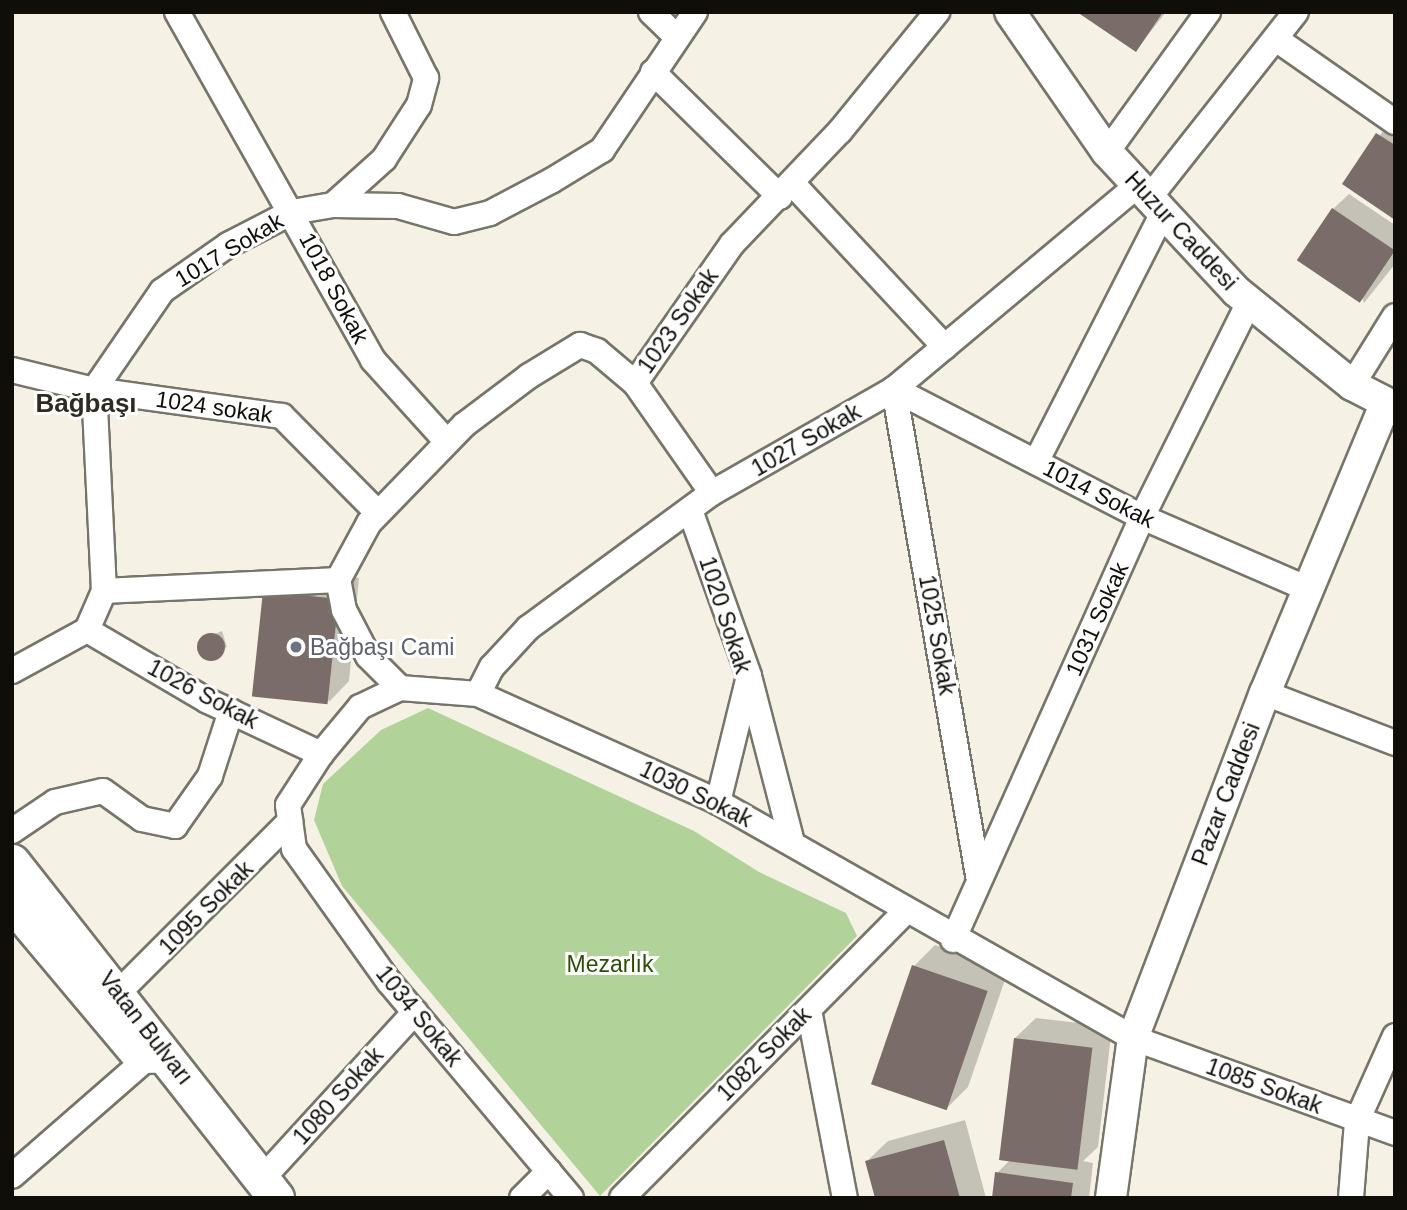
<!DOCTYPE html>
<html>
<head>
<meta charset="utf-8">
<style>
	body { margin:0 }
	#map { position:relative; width:1407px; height:1210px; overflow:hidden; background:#f5f2e5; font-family:Arial,sans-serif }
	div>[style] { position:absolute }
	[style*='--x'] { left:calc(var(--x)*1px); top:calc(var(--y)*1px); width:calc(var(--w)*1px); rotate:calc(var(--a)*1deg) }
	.green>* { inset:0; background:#b1d399 }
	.shadow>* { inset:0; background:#0003 }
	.building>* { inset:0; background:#7a6c69; transform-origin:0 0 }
	.round { border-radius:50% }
	.roads { filter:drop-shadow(2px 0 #777469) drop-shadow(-2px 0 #777469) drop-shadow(0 2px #777469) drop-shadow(0 -2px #777469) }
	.minor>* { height:24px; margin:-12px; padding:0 12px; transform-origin:12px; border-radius:12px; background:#fff }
	.tertiary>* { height:30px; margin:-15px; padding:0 15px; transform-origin:15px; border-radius:15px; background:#fff }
	.secondary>* { height:35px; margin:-17.5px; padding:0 17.5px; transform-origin:17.5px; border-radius:17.5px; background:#fff }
	.dots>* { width:19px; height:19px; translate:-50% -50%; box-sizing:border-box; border:4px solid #fff; border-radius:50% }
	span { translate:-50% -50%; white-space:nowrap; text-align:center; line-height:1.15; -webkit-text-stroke:6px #fff; paint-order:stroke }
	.street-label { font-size:23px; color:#0f0e09 }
	.worship-label { font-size:23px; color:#5b616d }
	.left { translate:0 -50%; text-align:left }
	.park-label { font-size:23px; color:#2c4d05 }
	.quarter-label { font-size:26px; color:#2e2c22; font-weight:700 }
	.frame { position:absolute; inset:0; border:14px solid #0f0e09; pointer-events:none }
</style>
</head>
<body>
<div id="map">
	<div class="green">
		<i style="clip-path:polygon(428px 708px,694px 831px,759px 872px,846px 913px,857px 936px,600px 1196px,342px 886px,314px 820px,323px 784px,381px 730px)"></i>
	</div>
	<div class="shadow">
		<i style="clip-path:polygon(1080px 12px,1166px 12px,1136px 50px)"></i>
		<i style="clip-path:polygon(1393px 118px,1395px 119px,1395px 218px,1344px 183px)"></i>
		<i style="clip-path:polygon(1349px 194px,1395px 225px,1395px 264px,1364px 303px,1333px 209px)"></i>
		<i style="clip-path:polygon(285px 571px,359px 578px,349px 681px,329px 702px)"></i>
		<i style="clip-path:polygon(222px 631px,227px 647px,205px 657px,200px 640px)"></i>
		<i style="clip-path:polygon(935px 945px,1008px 971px,968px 1087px,947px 1108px,914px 966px)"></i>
		<i style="clip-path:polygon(1036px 1018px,1112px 1027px,1098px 1147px,1083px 1161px,1093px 1163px,1089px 1198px,994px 1198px,997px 1173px,1010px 1160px,1015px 1038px)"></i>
		<i style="clip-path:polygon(965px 1120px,986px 1198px,877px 1198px,867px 1161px,888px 1141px)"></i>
	</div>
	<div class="building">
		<i style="clip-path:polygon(1077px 12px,1163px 12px,1136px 52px)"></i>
		<i style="clip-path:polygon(1376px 133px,1395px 145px,1395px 220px,1342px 184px)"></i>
		<i style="left:1332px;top:208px;width:76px;height:63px;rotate:34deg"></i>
		<i style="left:263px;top:591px;width:76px;height:106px;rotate:6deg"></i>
		<i class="round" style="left:197px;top:633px;width:28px;height:28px"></i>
		<i style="left:912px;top:965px;width:80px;height:126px;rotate:19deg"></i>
		<i style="left:1014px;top:1038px;width:79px;height:123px;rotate:7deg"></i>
		<i style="clip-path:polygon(944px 1140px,960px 1198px,875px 1198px,865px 1161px)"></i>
		<i style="clip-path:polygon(995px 1172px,1073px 1183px,1071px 1198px,992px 1198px)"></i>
	</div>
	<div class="roads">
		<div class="minor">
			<i style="--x:177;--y:12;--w:399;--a:60.6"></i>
			<i style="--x:373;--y:360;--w:110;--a:47.9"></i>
			<i style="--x:651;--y:12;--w:36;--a:44"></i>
			<i style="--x:1276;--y:39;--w:145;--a:34.9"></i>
			<i style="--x:653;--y:72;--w:178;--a:44.5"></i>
			<i style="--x:1107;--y:152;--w:173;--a:-54.2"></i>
			<i style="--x:792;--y:183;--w:224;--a:47"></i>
			<i style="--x:1149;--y:198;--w:237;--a:-51.7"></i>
			<i style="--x:333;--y:205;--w:69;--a:-42"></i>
			<i style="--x:384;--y:159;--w:64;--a:-57.1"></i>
			<i style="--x:419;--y:105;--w:28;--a:-75"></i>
			<i style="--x:426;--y:78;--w:74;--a:-116.6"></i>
			<i style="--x:12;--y:370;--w:84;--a:13.7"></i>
			<i style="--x:94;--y:390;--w:190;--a:7.9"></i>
			<i style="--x:282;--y:416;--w:136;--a:45.3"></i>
			<i style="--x:635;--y:383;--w:169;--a:-55.1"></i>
			<i style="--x:732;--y:244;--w:156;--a:-46.3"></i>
			<i style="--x:840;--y:131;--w:154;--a:-50.8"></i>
			<i style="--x:1352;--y:385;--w:81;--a:-58.1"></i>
			<i style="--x:894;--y:389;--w:498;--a:80.2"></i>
			<i style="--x:894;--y:389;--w:279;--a:27.3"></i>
			<i style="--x:1142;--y:517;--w:181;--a:23.4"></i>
			<i style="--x:1036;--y:462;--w:280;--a:-63"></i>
			<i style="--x:690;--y:510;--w:176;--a:70.4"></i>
			<i style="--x:749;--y:676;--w:130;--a:103.8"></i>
			<i style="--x:104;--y:591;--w:234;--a:-2.7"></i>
			<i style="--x:87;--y:630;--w:140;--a:30.4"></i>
			<i style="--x:208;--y:701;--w:125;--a:25.1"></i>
			<i style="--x:12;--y:671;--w:85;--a:-28.7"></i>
			<i style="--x:87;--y:630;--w:43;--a:-66.4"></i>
			<i style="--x:104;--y:591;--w:201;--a:-92.8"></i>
			<i style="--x:94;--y:390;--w:120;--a:-55.5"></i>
			<i style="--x:162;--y:291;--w:80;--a:-34.9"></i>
			<i style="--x:228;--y:245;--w:72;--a:-27.3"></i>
			<i style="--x:292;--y:212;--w:42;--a:-9.7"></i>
			<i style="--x:333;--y:205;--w:65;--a:0.9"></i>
			<i style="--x:398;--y:206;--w:58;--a:15.9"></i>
			<i style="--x:454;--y:222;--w:37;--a:-14"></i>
			<i style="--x:490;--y:213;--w:69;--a:-27.7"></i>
			<i style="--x:551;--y:181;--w:60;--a:-31.3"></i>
			<i style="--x:602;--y:150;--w:166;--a:-56"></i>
			<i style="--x:750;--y:680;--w:167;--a:75.5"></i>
			<i style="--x:400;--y:688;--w:45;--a:-135"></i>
			<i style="--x:368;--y:656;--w:52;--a:-117.6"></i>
			<i style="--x:344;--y:610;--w:31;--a:-101"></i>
			<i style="--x:338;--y:580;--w:65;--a:-61.5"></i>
			<i style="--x:369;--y:523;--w:136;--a:-45.9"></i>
			<i style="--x:464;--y:425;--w:81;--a:-37"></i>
			<i style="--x:529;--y:376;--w:60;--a:-31.3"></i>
			<i style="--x:580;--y:345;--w:18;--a:19"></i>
			<i style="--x:597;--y:351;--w:50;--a:40.1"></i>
			<i style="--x:635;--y:383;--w:134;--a:55"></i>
			<i style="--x:1265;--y:693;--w:139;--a:21"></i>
			<i style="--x:478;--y:694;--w:30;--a:-63"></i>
			<i style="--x:492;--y:667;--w:53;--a:-47.3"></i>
			<i style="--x:528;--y:628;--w:228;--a:-36.3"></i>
			<i style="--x:712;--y:493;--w:210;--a:-29.7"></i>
			<i style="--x:894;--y:389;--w:318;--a:-39.9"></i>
			<i style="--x:12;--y:831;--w:52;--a:-34"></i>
			<i style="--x:55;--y:802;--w:49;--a:-12.9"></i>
			<i style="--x:103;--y:791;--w:48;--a:35.7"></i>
			<i style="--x:142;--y:819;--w:34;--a:12"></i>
			<i style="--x:175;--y:826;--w:61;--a:-55"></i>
			<i style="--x:210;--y:776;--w:68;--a:-72.1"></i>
			<i style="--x:953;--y:940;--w:463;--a:-65.9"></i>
			<i style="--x:1142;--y:517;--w:240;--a:-63.5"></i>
			<i style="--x:119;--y:992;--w:242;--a:-45"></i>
			<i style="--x:809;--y:1010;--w:191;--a:79.2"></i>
			<i style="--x:12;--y:1176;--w:175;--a:-41.1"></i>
			<i style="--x:144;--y:1061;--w:24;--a:-2"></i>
			<i style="--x:261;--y:1180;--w:228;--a:-47.5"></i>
			<i style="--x:522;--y:1198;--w:38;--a:-45"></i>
			<i style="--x:571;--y:1198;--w:282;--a:-130.1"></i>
			<i style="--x:389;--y:982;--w:163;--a:-125.5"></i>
			<i style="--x:294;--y:849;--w:44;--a:-97.8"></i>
			<i style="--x:288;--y:805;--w:61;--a:-57.1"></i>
			<i style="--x:321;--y:754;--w:61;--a:-50.3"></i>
			<i style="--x:360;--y:707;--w:44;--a:-25.4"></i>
			<i style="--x:400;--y:688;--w:78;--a:4.4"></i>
			<i style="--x:478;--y:694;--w:263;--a:24.2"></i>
			<i style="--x:718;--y:802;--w:477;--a:29.6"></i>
			<i style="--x:1133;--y:1038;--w:279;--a:19.9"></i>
			<i style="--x:622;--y:1198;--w:404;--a:-45.3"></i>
			<i style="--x:1351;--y:1198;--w:77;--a:-85.5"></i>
			<i style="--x:1357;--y:1121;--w:93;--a:-65.9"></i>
		</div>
		<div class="tertiary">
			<i style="--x:1010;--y:12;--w:170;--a:55.3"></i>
			<i style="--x:1107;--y:152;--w:190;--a:47.1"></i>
			<i style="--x:1236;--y:291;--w:149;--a:39"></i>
			<i style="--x:1352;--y:385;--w:48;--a:27.1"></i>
			<i style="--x:1111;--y:1198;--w:162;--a:-82.2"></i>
			<i style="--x:1133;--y:1038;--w:369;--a:-69.1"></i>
			<i style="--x:1265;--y:693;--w:314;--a:-67.4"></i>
		</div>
		<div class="secondary">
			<i style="--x:12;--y:862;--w:427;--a:51.8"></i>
			<i style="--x:12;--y:903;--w:193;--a:50"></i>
		</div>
	</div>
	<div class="dots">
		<i style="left:296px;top:647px;background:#6b7280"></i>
	</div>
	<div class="street-label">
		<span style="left:1181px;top:231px;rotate:47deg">Huzur Caddesi</span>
		<span style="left:229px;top:250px;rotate:-31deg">1017 Sokak</span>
		<span style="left:334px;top:288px;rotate:62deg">1018 Sokak</span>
		<span style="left:678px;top:321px;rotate:-55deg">1023 Sokak</span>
		<span style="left:214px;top:407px;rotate:8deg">1024 sokak</span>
		<span style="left:806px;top:440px;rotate:-30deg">1027 Sokak</span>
		<span style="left:1099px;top:494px;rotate:27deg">1014 Sokak</span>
		<span style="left:725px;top:615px;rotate:72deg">1020 Sokak</span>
		<span style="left:1097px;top:619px;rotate:-66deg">1031 Sokak</span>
		<span style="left:937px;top:635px;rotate:80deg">1025 Sokak</span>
		<span style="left:203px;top:694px;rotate:28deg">1026 Sokak</span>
		<span style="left:696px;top:794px;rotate:26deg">1030 Sokak</span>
		<span style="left:1226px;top:794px;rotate:-69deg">Pazar Caddesi</span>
		<span style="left:206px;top:908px;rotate:-45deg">1095 Sokak</span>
		<span style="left:419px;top:1016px;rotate:51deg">1034 Sokak</span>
		<span style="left:146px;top:1028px;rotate:52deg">Vatan Bulvarı</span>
		<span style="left:764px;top:1054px;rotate:-45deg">1082 Sokak</span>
		<span style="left:1264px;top:1086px;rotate:20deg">1085 Sokak</span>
		<span style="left:338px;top:1096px;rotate:-48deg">1080 Sokak</span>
	</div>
	<div class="worship-label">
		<span class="left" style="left:310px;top:647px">Bağbaşı Cami</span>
	</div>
	<div class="park-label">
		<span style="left:610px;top:964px">Mezarlık</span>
	</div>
	<div class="quarter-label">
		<span style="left:86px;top:404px">Bağbaşı</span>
	</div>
	<div class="frame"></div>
</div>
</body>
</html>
